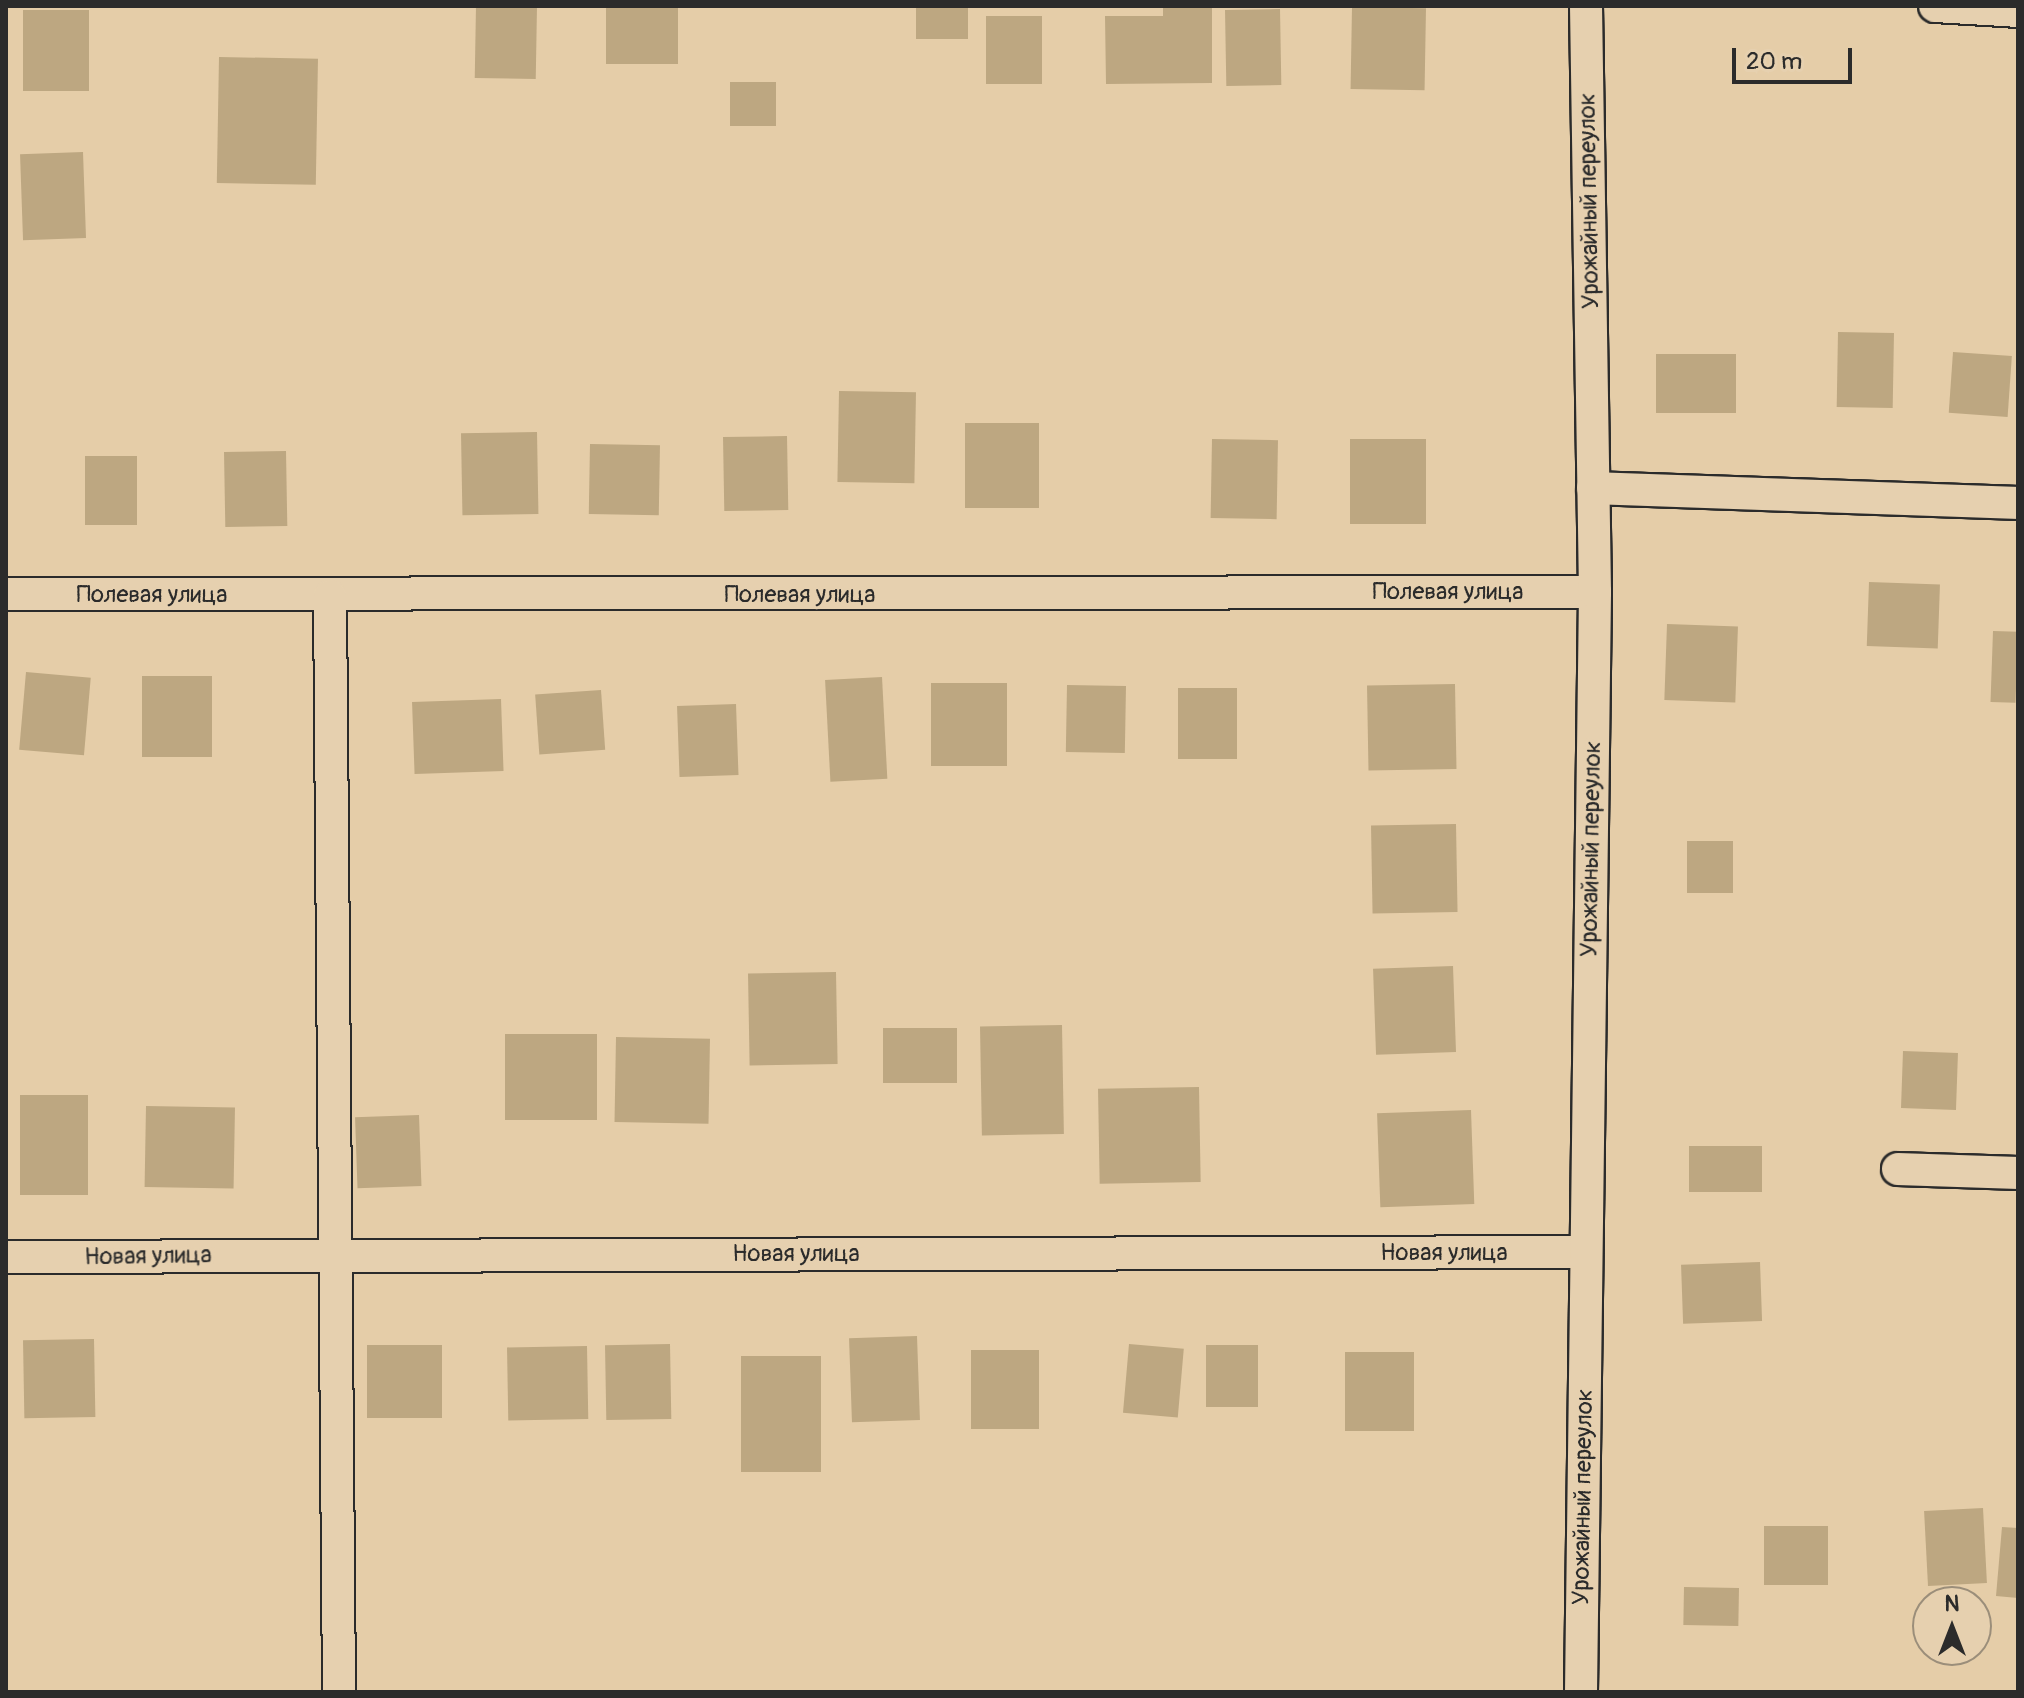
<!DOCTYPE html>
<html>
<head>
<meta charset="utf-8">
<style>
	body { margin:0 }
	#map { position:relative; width:2024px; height:1698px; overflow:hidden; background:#e5cda8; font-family:Pangolin,sans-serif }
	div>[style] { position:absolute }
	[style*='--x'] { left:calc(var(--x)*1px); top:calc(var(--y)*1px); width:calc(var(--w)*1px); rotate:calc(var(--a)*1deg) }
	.building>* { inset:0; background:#bda781; transform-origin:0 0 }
	.roads { filter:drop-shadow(2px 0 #2b2b2b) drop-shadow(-2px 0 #2b2b2b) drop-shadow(0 2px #2b2b2b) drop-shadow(0 -2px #2b2b2b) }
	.street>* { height:32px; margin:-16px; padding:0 16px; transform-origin:16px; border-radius:16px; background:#e6d0af }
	span { translate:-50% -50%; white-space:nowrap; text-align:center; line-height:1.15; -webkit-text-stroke:6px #e6d0af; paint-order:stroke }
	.street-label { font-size:24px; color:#2b2b2b }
	.frame { position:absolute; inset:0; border:8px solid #2b2b2b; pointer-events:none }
	.north { position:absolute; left:1912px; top:1586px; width:80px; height:80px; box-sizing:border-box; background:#e6d0af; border:2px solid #9b8e7a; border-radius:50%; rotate:0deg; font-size:22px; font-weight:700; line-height:32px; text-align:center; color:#2b2b2b }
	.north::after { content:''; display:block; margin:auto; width:28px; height:36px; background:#2b2b2b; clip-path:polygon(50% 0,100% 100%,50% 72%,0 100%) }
	.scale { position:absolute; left:1732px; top:48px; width:120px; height:36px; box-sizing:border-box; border:4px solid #2b2b2b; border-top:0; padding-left:10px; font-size:24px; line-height:28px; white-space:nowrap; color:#2b2b2b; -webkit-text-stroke:6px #e6d0af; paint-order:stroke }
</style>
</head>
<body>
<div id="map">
	<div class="building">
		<i style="left:476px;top:6px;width:61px;height:72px;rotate:1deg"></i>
		<i style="left:606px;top:6px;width:72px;height:58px"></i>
		<i style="left:916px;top:6px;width:52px;height:33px"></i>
		<i style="clip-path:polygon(1163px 6px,1212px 6px,1212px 83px,1106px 84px,1105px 16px,1163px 16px)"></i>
		<i style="left:1352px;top:7px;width:74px;height:82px;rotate:1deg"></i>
		<i style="left:1280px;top:9px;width:76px;height:55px;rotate:89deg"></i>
		<i style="left:23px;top:10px;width:66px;height:81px"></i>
		<i style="left:986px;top:16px;width:56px;height:68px"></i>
		<i style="left:219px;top:57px;width:99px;height:126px;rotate:1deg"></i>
		<i style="left:730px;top:82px;width:46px;height:44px"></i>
		<i style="left:83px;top:152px;width:86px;height:63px;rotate:88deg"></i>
		<i style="left:1838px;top:332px;width:56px;height:75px;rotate:1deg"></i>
		<i style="left:1953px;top:352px;width:59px;height:61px;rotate:4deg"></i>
		<i style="left:1656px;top:354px;width:80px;height:59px"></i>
		<i style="left:839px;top:391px;width:77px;height:91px;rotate:1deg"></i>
		<i style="left:965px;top:423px;width:74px;height:85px"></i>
		<i style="left:537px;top:432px;width:82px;height:76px;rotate:89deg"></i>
		<i style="left:787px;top:436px;width:74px;height:64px;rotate:89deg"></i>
		<i style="left:1212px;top:439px;width:66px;height:79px;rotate:1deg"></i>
		<i style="left:1350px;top:439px;width:76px;height:85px"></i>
		<i style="left:590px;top:444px;width:70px;height:70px;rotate:1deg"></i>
		<i style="left:286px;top:451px;width:75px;height:62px;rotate:89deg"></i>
		<i style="left:85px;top:456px;width:52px;height:69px"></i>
		<i style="left:1869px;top:582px;width:71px;height:64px;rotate:2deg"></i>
		<i style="left:1667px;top:624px;width:71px;height:76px;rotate:2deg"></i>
		<i style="left:1993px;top:631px;width:25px;height:71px;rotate:2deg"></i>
		<i style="left:26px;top:672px;width:65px;height:78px;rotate:5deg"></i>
		<i style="left:142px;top:676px;width:70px;height:81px"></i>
		<i style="left:882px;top:677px;width:102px;height:57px;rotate:87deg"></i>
		<i style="left:1007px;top:683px;width:83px;height:76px;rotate:90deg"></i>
		<i style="left:1455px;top:684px;width:85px;height:88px;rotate:89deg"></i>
		<i style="left:1067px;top:685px;width:59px;height:67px;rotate:1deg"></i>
		<i style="left:1178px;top:688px;width:59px;height:71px"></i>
		<i style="left:601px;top:690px;width:60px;height:66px;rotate:86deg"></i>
		<i style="left:501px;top:699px;width:72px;height:89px;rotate:88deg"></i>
		<i style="left:736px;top:704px;width:71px;height:59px;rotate:88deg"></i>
		<i style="left:1456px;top:824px;width:88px;height:85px;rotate:89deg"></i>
		<i style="left:1687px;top:841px;width:46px;height:52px"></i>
		<i style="left:1453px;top:966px;width:86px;height:80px;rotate:88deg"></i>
		<i style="left:836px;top:972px;width:92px;height:88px;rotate:89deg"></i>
		<i style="left:1062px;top:1025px;width:109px;height:82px;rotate:89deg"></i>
		<i style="left:883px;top:1028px;width:74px;height:55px"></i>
		<i style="left:505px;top:1034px;width:92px;height:86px"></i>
		<i style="left:616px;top:1037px;width:94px;height:85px;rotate:1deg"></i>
		<i style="left:1903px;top:1051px;width:55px;height:57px;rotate:2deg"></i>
		<i style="left:1199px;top:1087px;width:95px;height:101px;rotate:89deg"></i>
		<i style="left:20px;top:1095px;width:68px;height:100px"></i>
		<i style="left:146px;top:1106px;width:89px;height:81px;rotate:1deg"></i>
		<i style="left:1471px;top:1110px;width:94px;height:94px;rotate:88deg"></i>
		<i style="left:419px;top:1115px;width:71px;height:64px;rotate:88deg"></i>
		<i style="left:1689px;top:1146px;width:73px;height:46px"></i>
		<i style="left:1760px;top:1262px;width:59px;height:79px;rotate:88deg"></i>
		<i style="left:917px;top:1336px;width:84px;height:68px;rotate:88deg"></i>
		<i style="left:94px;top:1339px;width:78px;height:71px;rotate:89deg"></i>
		<i style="left:670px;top:1344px;width:75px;height:65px;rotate:89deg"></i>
		<i style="left:1129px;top:1344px;width:55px;height:69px;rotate:5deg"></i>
		<i style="left:367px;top:1345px;width:75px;height:73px"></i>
		<i style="left:1206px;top:1345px;width:52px;height:62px"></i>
		<i style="left:587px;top:1346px;width:73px;height:80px;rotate:89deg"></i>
		<i style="left:971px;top:1350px;width:68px;height:79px"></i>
		<i style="left:1345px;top:1352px;width:69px;height:79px"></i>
		<i style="left:741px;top:1356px;width:80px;height:116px"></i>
		<i style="left:1983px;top:1508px;width:75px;height:59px;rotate:87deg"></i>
		<i style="left:1764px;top:1526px;width:64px;height:59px"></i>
		<i style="clip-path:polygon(2002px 1527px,2018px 1528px,2018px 1598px,1996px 1596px)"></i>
		<i style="left:1684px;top:1587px;width:55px;height:38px;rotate:1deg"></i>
	</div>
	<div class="roads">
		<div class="street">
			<i style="--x:1935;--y:6;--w:83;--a:3.4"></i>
			<i style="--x:1593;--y:488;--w:425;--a:2"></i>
			<i style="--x:6;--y:594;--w:1589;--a:-0.07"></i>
			<i style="--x:330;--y:596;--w:1096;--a:89.53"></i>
			<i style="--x:1898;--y:1169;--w:120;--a:1.9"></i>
			<i style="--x:6;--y:1257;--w:1579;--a:-0.18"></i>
			<i style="--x:1581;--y:1692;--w:1100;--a:-89.27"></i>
			<i style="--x:1595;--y:592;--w:586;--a:-90.88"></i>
		</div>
	</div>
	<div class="street-label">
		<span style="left:1589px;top:201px;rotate:-91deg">Урожайный переулок</span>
		<span style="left:1448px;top:592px">Полевая улица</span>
		<span style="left:152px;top:595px">Полевая улица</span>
		<span style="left:800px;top:595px">Полевая улица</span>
		<span style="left:1591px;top:849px;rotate:-89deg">Урожайный переулок</span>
		<span style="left:1444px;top:1253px">Новая улица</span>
		<span style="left:796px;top:1254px">Новая улица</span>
		<span style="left:148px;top:1256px;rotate:-1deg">Новая улица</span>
		<span style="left:1583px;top:1497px;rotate:-89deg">Урожайный переулок</span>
	</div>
	<div class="frame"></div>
	<div class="north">N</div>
	<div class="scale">20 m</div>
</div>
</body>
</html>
